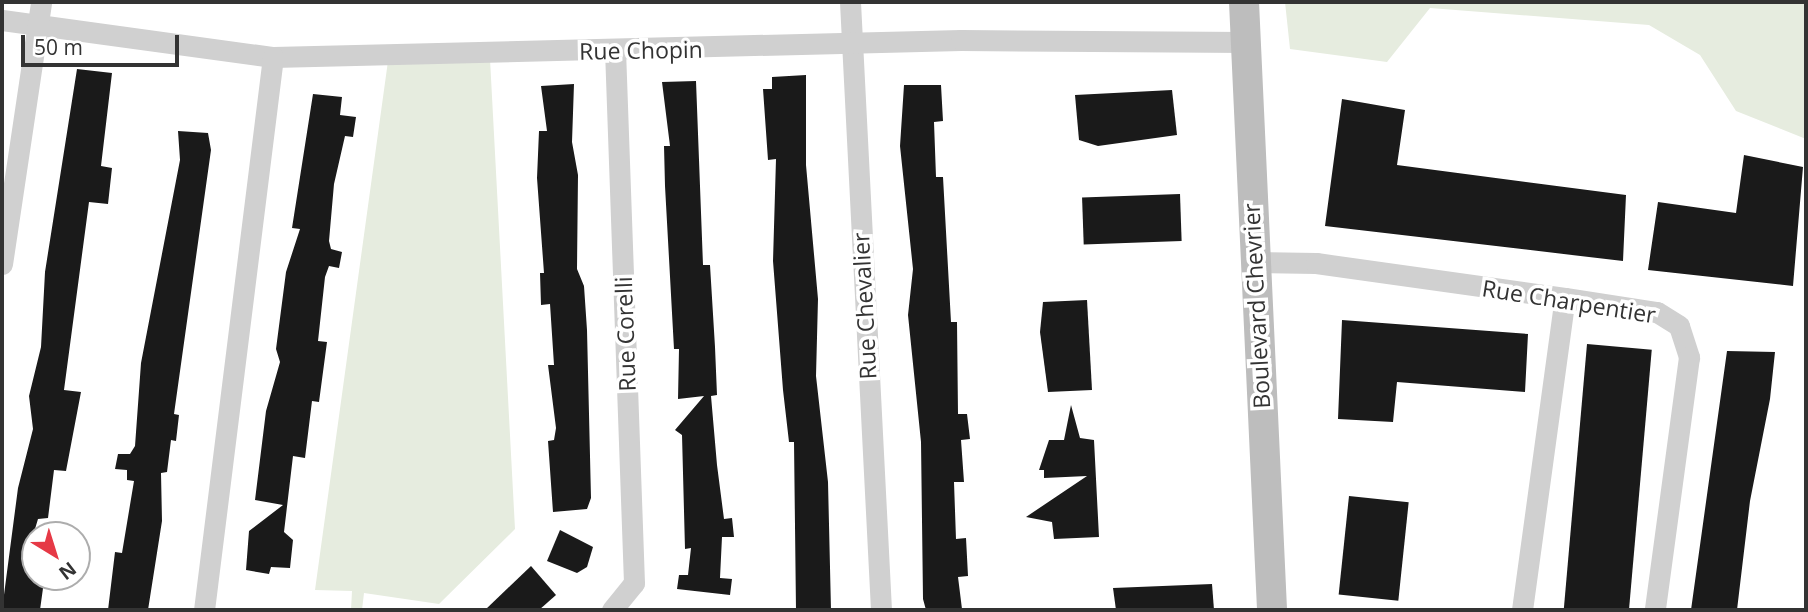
<!DOCTYPE html>
<html>
<head>
<meta charset="utf-8">
<style>
	body { margin:0 }
	#map { position:relative; width:1808px; height:612px; overflow:hidden; background:#fff; font-family:"Open Sans",sans-serif }
	div>[style] { position:absolute }
	[style*='--x'] { left:calc(var(--x)*1px); top:calc(var(--y)*1px); width:calc(var(--w)*1px); rotate:calc(var(--a)*1deg) }
	.green>* { inset:0; background:#e6ecdf }
	.building>* { inset:0; background:#1a1a1a; transform-origin:0 0 }
	.street>* { height:21px; margin:-10.5px; padding:0 10.5px; transform-origin:10.5px; border-radius:10.5px; background:#d0d0d0 }
	.secondary>* { height:30px; margin:-15px; padding:0 15px; transform-origin:15px; border-radius:15px; background:#bdbdbd }
	span { translate:-50% -50%; white-space:nowrap; text-align:center; line-height:1.15; -webkit-text-stroke:7px #fff; paint-order:stroke }
	.street-label { font-size:23px; color:#333 }
	.frame { position:absolute; inset:0; border:4px solid #333; pointer-events:none }
	.north { position:absolute; left:21px; top:521px; width:70px; height:70px; box-sizing:border-box; background:#fff; border:2px solid #adadad; border-radius:50%; rotate:142deg; font-size:19px; font-weight:700; line-height:28px; text-align:center; color:#333 }
	.north::after { content:''; display:block; margin:auto; width:24px; height:32px; background:#e63946; clip-path:polygon(50% 0,100% 100%,50% 72%,0 100%) }
	.scale { position:absolute; left:21px; top:35px; width:158px; height:32px; box-sizing:border-box; border:4px solid #333; border-top:0; padding-left:9px; font-size:21px; line-height:24px; white-space:nowrap; color:#333; -webkit-text-stroke:5px #fff; paint-order:stroke }
</style>
</head>
<body>
<div id="map">
	<div class="green">
		<i style="clip-path:polygon(1285px 2px,1806px 2px,1806px 139px,1736px 111px,1700px 55px,1649px 25px,1430px 8px,1387px 62px,1290px 49px)"></i>
		<i style="clip-path:polygon(490px 59px,515px 529px,439px 604px,364px 593px,362px 610px,351px 610px,352px 591px,315px 590px,388px 61px)"></i>
	</div>
	<div class="building">
		<i style="clip-path:polygon(77px 69px,112px 73px,101px 166px,112px 168px,108px 204px,89px 202px,64px 390px,81px 392px,66px 471px,54px 470px,48px 518px,38px 519px,35px 529px,35px 580px,44px 581px,40px 610px,2px 610px,18px 488px,33px 429px,29px 396px,41px 347px,45px 272px)"></i>
		<i style="clip-path:polygon(806px 75px,806px 165px,818px 299px,816px 376px,828px 482px,831px 610px,796px 610px,794px 442px,789px 442px,783px 390px,773px 261px,776px 159px,768px 160px,763px 89px,772px 89px,772px 77px)"></i>
		<i style="clip-path:polygon(696px 81px,703px 265px,710px 265px,715px 347px,717px 395px,711px 396px,717px 465px,724px 519px,732px 518px,734px 537px,722px 537px,720px 578px,732px 579px,730px 595px,677px 589px,679px 575px,688px 575px,691px 548px,685px 549px,682px 435px,675px 430px,704px 396px,678px 399px,679px 349px,674px 349px,665px 186px,664px 146px,670px 146px,662px 82px)"></i>
		<i style="clip-path:polygon(574px 84px,572px 142px,578px 175px,577px 269px,584px 286px,587px 330px,591px 498px,587px 509px,553px 512px,548px 441px,554px 440px,556px 428px,548px 365px,554px 365px,550px 304px,541px 305px,540px 273px,544px 273px,537px 178px,539px 131px,547px 131px,541px 86px)"></i>
		<i style="clip-path:polygon(904px 85px,941px 85px,943px 121px,934px 122px,936px 177px,943px 177px,951px 322px,957px 322px,958px 414px,967px 414px,970px 439px,961px 440px,964px 482px,954px 482px,956px 539px,966px 538px,968px 576px,958px 577px,962px 609px,926px 610px,923px 599px,921px 442px,908px 315px,913px 269px,900px 146px)"></i>
		<i style="clip-path:polygon(1172px 90px,1177px 135px,1098px 146px,1079px 140px,1075px 95px)"></i>
		<i style="clip-path:polygon(313px 94px,342px 97px,340px 115px,356px 117px,353px 137px,345px 136px,334px 184px,329px 241px,331px 249px,342px 252px,339px 268px,329px 266px,325px 277px,318px 341px,327px 342px,319px 402px,312px 401px,305px 458px,293px 456px,284px 532px,293px 540px,290px 568px,271px 567px,269px 574px,246px 570px,249px 531px,283px 505px,255px 500px,266px 411px,280px 362px,276px 349px,286px 272px,300px 229px,292px 228px)"></i>
		<i style="clip-path:polygon(1342px 99px,1405px 110px,1397px 165px,1626px 195px,1623px 261px,1325px 226px)"></i>
		<i style="clip-path:polygon(178px 131px,208px 133px,211px 150px,174px 414px,179px 415px,176px 441px,171px 440px,167px 472px,161px 473px,162px 521px,148px 610px,108px 610px,115px 552px,122px 553px,134px 481px,127px 480px,127px 470px,115px 469px,118px 454px,130px 454px,135px 446px,141px 363px,180px 160px)"></i>
		<i style="clip-path:polygon(1744px 155px,1803px 167px,1793px 286px,1648px 270px,1658px 202px,1736px 213px)"></i>
		<i style="left:1180px;top:194px;width:47px;height:98px;rotate:88deg"></i>
		<i style="clip-path:polygon(1087px 300px,1092px 390px,1048px 392px,1040px 332px,1043px 302px)"></i>
		<i style="clip-path:polygon(1342px 320px,1528px 334px,1525px 392px,1397px 382px,1393px 422px,1338px 419px)"></i>
		<i style="left:1587px;top:344px;width:65px;height:268px;rotate:5deg"></i>
		<i style="clip-path:polygon(1727px 351px,1775px 352px,1770px 399px,1750px 501px,1737px 610px,1691px 610px)"></i>
		<i style="clip-path:polygon(1071px 405px,1080px 438px,1094px 440px,1099px 537px,1054px 539px,1052px 522px,1026px 517px,1087px 476px,1044px 478px,1044px 470px,1039px 470px,1049px 440px,1064px 440px)"></i>
		<i style="left:1349px;top:496px;width:60px;height:99px;rotate:6deg"></i>
		<i style="clip-path:polygon(560px 530px,593px 547px,587px 567px,577px 573px,547px 561px)"></i>
		<i style="clip-path:polygon(531px 566px,556px 595px,539px 610px,485px 610px)"></i>
		<i style="clip-path:polygon(1212px 584px,1214px 610px,1116px 610px,1113px 588px)"></i>
	</div>
	<div class="street">
		<i style="--x:850;--y:2;--w:609;--a:87.08"></i>
		<i style="--x:2;--y:20;--w:274;--a:7.8"></i>
		<i style="--x:273;--y:57;--w:688;--a:-1.42"></i>
		<i style="--x:961;--y:40;--w:285;--a:0.4"></i>
		<i style="--x:1254;--y:262;--w:62;--a:0.9"></i>
		<i style="--x:1316;--y:263;--w:251;--a:8"></i>
		<i style="--x:1565;--y:298;--w:93;--a:8.7"></i>
		<i style="--x:1657;--y:312;--w:26;--a:32"></i>
		<i style="--x:1679;--y:326;--w:33;--a:72"></i>
		<i style="--x:1689;--y:357;--w:255;--a:97.7"></i>
		<i style="--x:2;--y:264;--w:265;--a:-81.5"></i>
		<i style="--x:204;--y:610;--w:557;--a:-82.89"></i>
		<i style="--x:612;--y:610;--w:35;--a:-51"></i>
		<i style="--x:634;--y:583;--w:533;--a:-92.04"></i>
		<i style="--x:1522;--y:610;--w:315;--a:-82.2"></i>
	</div>
	<div class="secondary">
		<i style="--x:1244;--y:2;--w:609;--a:87.36"></i>
	</div>
	<div class="street-label">
		<span style="left:641px;top:50px;rotate:-1deg">Rue Chopin</span>
		<span style="left:1569px;top:301px;rotate:9deg">Rue Charpentier</span>
		<span style="left:864px;top:306px;rotate:-93deg">Rue Chevalier</span>
		<span style="left:1256px;top:306px;rotate:-93deg">Boulevard Chevrier</span>
		<span style="left:625px;top:334px;rotate:-92deg">Rue Corelli</span>
	</div>
	<div class="frame"></div>
	<div class="north">N</div>
	<div class="scale">50 m</div>
</div>
</body>
</html>
